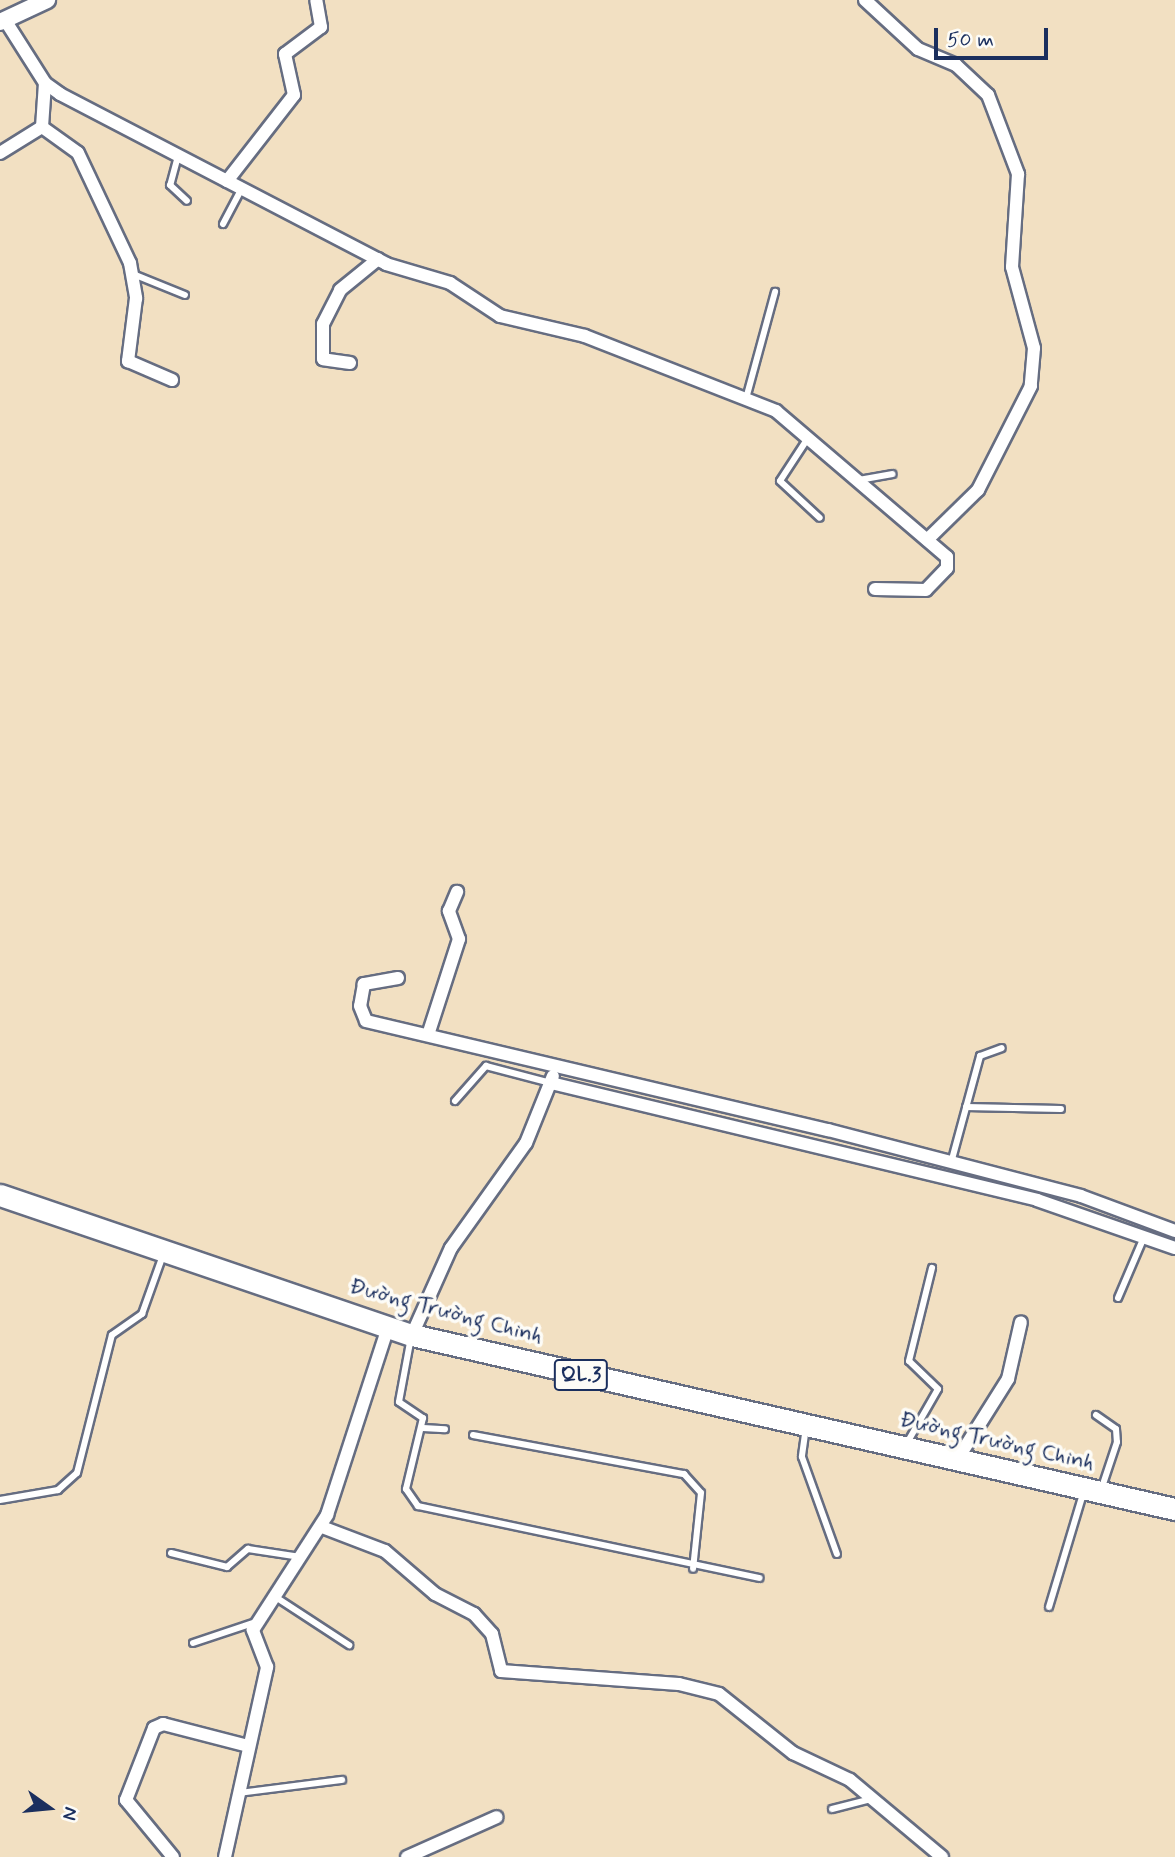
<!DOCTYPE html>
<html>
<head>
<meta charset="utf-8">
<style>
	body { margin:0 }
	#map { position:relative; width:1175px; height:1857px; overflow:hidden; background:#f2e0c2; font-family:Mynerve,sans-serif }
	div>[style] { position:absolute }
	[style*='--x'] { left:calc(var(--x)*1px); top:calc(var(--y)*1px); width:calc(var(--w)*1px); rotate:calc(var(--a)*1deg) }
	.roads { filter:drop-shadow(2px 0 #666d81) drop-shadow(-2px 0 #666d81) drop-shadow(0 2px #666d81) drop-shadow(0 -2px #666d81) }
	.service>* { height:6px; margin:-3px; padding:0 3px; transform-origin:3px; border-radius:3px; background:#fff }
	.minor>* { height:12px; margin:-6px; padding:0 6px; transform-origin:6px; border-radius:6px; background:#fff }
	.tertiary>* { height:16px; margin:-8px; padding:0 8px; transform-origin:8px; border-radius:8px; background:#fff }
	.trunk>* { height:21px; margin:-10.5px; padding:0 10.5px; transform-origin:10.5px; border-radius:10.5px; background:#fff }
	span { translate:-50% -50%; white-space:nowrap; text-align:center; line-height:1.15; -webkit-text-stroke:7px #fdfcf7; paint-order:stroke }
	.shield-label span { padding:2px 5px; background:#fdfcf7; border:2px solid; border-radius:5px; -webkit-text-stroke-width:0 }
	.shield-label { font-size:21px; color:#1b2f5e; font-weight:700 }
	.street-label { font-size:23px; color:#1b2f5e }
	.north { position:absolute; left:14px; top:1773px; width:70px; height:70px; -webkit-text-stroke:5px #fdfcf7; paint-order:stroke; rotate:105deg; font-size:19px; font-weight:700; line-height:28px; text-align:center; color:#1b2f5e }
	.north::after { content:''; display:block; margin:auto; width:24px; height:32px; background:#1b2f5e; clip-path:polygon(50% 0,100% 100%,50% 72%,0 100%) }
	.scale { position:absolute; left:934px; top:28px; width:114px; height:32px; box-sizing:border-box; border:4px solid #1b2f5e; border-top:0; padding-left:9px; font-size:21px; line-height:24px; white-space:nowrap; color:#1b2f5e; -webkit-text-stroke:5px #fdfcf7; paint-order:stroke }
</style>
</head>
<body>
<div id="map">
	<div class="roads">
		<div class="service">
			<i style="--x:178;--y:156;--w:30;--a:105"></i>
			<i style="--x:170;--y:185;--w:23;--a:43"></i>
			<i style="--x:223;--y:224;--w:41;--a:-62.2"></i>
			<i style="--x:133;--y:274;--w:56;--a:22"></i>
			<i style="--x:747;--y:395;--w:107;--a:-74.8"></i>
			<i style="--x:808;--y:438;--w:51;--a:123.1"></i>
			<i style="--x:780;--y:481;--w:54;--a:42.8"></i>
			<i style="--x:859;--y:480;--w:34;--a:-10"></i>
			<i style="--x:455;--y:1101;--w:47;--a:-48.5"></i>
			<i style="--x:486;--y:1066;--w:67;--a:14.7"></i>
			<i style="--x:966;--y:1107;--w:95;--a:1.2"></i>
			<i style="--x:951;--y:1163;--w:111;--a:-74.8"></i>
			<i style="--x:980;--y:1056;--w:23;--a:-20"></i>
			<i style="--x:1118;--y:1298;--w:66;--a:-66.9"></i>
			<i style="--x:411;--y:1337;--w:66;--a:100.5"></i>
			<i style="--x:399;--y:1402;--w:29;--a:34"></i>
			<i style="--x:423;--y:1418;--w:73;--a:103.5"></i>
			<i style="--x:406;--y:1489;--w:21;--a:55"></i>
			<i style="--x:418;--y:1506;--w:349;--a:11.9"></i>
			<i style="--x:1096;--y:1415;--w:24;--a:35"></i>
			<i style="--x:1116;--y:1429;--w:13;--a:86"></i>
			<i style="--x:1117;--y:1442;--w:47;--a:108.4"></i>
			<i style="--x:806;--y:1427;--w:30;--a:98"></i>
			<i style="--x:802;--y:1457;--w:103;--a:70.2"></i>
			<i style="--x:423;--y:1428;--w:22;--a:3"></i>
			<i style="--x:473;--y:1435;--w:215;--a:10.5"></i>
			<i style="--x:684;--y:1474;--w:25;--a:48"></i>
			<i style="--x:701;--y:1493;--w:76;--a:96"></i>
			<i style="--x:907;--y:1443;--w:62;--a:-60.1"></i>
			<i style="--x:938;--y:1389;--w:40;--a:-136"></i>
			<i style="--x:909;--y:1361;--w:96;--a:-76.1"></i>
			<i style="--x:0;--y:1500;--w:59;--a:-9.8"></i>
			<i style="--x:58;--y:1490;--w:25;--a:-42"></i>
			<i style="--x:77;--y:1473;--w:142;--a:-75.8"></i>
			<i style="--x:112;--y:1335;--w:37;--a:-35"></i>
			<i style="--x:142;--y:1314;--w:63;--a:-70.4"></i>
			<i style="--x:171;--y:1553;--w:58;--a:14"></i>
			<i style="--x:227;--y:1567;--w:28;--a:-41"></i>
			<i style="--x:248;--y:1549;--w:53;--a:8.7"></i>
			<i style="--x:274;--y:1596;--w:90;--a:33.2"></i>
			<i style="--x:1049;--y:1607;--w:122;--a:-73.3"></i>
			<i style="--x:193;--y:1643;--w:66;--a:-18.4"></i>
			<i style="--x:239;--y:1793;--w:104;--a:-7.2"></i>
			<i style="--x:832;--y:1809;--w:40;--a:-14.4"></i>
		</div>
		<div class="minor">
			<i style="--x:865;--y:0;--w:72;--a:42.8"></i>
			<i style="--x:918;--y:49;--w:41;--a:22.8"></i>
			<i style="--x:956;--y:65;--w:44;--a:43.2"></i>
			<i style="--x:988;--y:95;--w:85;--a:69.2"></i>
			<i style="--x:1018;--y:174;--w:93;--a:93.7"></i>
			<i style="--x:1012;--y:267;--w:84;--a:74.8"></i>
			<i style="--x:1034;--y:348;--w:38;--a:95"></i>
			<i style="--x:1031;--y:386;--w:117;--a:117"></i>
			<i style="--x:978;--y:490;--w:71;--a:135.6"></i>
			<i style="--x:5;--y:20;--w:75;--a:57.6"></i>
			<i style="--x:45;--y:83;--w:19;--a:36"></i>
			<i style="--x:60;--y:94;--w:368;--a:27.5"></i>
			<i style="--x:386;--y:264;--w:67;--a:16.5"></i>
			<i style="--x:450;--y:283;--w:60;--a:33.4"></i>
			<i style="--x:500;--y:316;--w:87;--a:13.2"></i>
			<i style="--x:585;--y:336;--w:205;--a:21.4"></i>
			<i style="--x:776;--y:411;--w:225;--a:40.5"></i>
			<i style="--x:947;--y:557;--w:11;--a:90"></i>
			<i style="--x:947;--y:568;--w:30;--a:134"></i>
			<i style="--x:926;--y:590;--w:51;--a:-178.9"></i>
			<i style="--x:45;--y:83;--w:44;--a:93.9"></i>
			<i style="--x:42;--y:127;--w:44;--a:35.8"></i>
			<i style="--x:78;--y:153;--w:122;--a:64.7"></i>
			<i style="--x:130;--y:263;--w:36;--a:80"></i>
			<i style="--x:136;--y:298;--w:64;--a:97.2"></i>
			<i style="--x:128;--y:361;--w:48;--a:23.4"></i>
			<i style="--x:0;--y:153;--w:49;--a:-31.8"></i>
			<i style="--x:227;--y:181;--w:109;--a:-52.1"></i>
			<i style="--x:294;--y:95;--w:42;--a:-102.4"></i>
			<i style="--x:285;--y:54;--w:45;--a:-36.9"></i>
			<i style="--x:321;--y:27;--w:27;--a:-100"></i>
			<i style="--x:350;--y:363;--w:27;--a:-172"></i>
			<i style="--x:323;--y:359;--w:35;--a:-90"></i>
			<i style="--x:323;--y:324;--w:38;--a:-63"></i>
			<i style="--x:340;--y:290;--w:49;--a:-39.2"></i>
			<i style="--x:398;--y:978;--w:35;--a:170"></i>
			<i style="--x:364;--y:984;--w:22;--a:100"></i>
			<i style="--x:360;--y:1006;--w:16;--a:68"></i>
			<i style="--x:366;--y:1021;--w:475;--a:13.3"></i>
			<i style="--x:828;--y:1130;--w:261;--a:14.6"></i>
			<i style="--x:1081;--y:1196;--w:100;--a:20.4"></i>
			<i style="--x:428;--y:1035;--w:101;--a:-72.1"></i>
			<i style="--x:459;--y:939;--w:30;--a:-110"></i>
			<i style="--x:449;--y:911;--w:21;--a:-67"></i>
			<i style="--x:551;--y:1083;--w:500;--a:13.5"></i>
			<i style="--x:1037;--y:1200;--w:146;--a:19.2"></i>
			<i style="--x:412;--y:1335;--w:95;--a:-65.9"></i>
			<i style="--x:451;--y:1248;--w:129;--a:-54.5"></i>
			<i style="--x:526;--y:1143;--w:72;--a:-68.1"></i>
			<i style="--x:957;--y:1460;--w:96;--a:-57.8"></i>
			<i style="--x:1008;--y:1379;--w:58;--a:-77.2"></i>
			<i style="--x:322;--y:1527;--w:67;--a:20.9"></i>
			<i style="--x:385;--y:1551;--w:66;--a:40.7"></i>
			<i style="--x:435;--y:1594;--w:44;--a:27.1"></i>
			<i style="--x:474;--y:1614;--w:27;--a:48"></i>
			<i style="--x:492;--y:1634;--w:38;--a:76"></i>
			<i style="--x:501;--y:1671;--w:178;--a:4.2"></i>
			<i style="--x:679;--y:1684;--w:41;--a:14"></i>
			<i style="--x:719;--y:1694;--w:95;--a:38.6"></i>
			<i style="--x:793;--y:1753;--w:63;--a:25.3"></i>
			<i style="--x:850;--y:1780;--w:120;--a:39.9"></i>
			<i style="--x:173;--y:1857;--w:74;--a:-129.5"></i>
			<i style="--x:126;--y:1800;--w:77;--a:-68.7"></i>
			<i style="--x:154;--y:1728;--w:10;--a:-24"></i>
			<i style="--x:163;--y:1724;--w:88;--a:14.5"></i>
			<i style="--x:225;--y:1857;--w:195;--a:-77.5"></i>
			<i style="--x:267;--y:1667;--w:40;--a:-111"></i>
			<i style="--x:253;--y:1630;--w:137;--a:-57.2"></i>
			<i style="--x:327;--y:1515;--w:198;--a:-72"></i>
			<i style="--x:407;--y:1857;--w:98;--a:-24"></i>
		</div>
		<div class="tertiary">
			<i style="--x:0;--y:22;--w:52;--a:-25.1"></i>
		</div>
		<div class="trunk">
			<i style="--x:0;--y:1195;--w:435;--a:18.8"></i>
			<i style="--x:412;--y:1335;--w:783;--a:12.85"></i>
		</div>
	</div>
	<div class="shield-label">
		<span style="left:581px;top:1375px">QL.3</span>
	</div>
	<div class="street-label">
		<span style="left:446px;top:1312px;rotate:15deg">Đường Trường Chinh</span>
		<span style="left:997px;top:1442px;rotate:13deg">Đường Trường Chinh</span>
	</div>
	<div class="north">N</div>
	<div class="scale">50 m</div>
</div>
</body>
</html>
